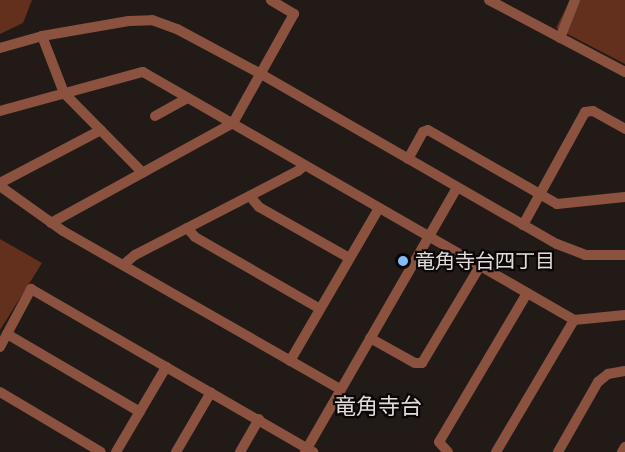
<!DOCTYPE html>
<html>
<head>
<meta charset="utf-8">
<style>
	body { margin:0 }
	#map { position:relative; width:625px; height:452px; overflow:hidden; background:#221a17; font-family:Karla,"Noto Sans JP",sans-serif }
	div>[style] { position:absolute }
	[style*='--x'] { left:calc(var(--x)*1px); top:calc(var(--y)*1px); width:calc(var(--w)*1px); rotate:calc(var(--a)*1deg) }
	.green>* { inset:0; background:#64301e }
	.minor>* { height:10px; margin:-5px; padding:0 5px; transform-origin:5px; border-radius:5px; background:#8a523f }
	.dots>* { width:16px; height:16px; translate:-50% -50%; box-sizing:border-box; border:3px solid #090605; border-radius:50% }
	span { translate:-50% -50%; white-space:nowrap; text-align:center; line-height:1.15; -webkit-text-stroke:4.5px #090605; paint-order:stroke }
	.poi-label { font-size:20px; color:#e2dbd9 }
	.left { translate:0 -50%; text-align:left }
	.quarter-label { font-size:22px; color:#e2dbd9 }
</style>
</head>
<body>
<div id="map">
	<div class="green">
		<i style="clip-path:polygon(0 0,32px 0,23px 23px,0 34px)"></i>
		<i style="clip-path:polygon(570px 0,625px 0,625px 64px,556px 28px)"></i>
		<i style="clip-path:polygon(0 239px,42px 263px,0 330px)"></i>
	</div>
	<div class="minor">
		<i style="--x:489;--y:0;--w:154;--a:27.9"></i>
		<i style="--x:42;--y:36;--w:61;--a:68.9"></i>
		<i style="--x:64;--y:93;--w:112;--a:45.4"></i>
		<i style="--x:560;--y:38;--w:41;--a:-68.5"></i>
		<i style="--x:0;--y:48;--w:44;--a:-15.9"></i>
		<i style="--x:42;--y:36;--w:88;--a:-9.8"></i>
		<i style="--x:129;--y:21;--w:23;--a:-2"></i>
		<i style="--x:152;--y:20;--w:27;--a:20"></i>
		<i style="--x:177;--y:29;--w:95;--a:28.2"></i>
		<i style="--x:261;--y:74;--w:341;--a:29.9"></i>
		<i style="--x:557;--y:244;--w:30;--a:21"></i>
		<i style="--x:585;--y:255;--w:40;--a:0"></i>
		<i style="--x:0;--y:111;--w:148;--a:-15.3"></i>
		<i style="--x:143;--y:72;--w:497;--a:29.9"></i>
		<i style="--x:574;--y:320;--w:51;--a:-5.6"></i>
		<i style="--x:155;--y:116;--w:37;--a:-29"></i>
		<i style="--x:408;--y:159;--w:31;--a:-61"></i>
		<i style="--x:423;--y:132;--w:5;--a:-22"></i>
		<i style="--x:428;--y:130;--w:149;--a:29.8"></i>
		<i style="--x:557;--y:204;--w:68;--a:-5.9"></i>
		<i style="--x:0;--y:183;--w:114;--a:-27.7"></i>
		<i style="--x:0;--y:186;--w:77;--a:35.5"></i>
		<i style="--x:63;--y:231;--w:319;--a:29.7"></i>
		<i style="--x:250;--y:196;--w:14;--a:51"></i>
		<i style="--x:259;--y:207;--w:103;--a:29.5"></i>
		<i style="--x:51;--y:223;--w:208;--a:-28.8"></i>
		<i style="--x:233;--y:123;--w:125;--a:-60.8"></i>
		<i style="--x:294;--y:14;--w:27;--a:-149"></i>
		<i style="--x:523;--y:225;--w:129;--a:-61.2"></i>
		<i style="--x:585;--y:112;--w:8;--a:-7"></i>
		<i style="--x:593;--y:111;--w:37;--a:29"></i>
		<i style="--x:187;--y:228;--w:12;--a:48"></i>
		<i style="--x:195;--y:237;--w:144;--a:29.9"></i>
		<i style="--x:123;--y:265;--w:16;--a:-40"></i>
		<i style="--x:135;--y:255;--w:183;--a:-27.3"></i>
		<i style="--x:298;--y:171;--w:8;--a:-40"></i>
		<i style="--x:7;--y:334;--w:154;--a:30.4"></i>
		<i style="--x:370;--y:338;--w:51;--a:29.1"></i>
		<i style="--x:415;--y:363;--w:7;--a:0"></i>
		<i style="--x:422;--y:363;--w:113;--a:-59.1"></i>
		<i style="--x:0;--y:347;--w:66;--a:-61.9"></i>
		<i style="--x:31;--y:289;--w:326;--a:30"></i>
		<i style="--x:290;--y:361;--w:177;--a:-59.8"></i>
		<i style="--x:0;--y:392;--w:117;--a:30.7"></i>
		<i style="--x:116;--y:452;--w:99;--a:-59.5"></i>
		<i style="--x:176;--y:452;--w:69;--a:-59.7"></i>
		<i style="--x:240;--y:452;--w:38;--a:-60"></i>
		<i style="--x:305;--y:452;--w:305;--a:-60.1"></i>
		<i style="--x:448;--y:452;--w:13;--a:-132"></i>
		<i style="--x:439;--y:442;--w:173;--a:-59.4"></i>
		<i style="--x:496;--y:452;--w:153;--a:-59.4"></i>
		<i style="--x:558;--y:452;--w:81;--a:-60.3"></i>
		<i style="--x:598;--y:382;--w:13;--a:-39"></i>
		<i style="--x:608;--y:374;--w:17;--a:-10"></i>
		<i style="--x:622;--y:452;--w:6;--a:-59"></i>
	</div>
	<div class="dots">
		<i style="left:403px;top:261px;background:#80bdfa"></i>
	</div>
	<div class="poi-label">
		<span class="left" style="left:415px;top:261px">竜角寺台四丁目</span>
	</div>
	<div class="quarter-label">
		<span style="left:378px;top:408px">竜角寺台</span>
	</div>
</div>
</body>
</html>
